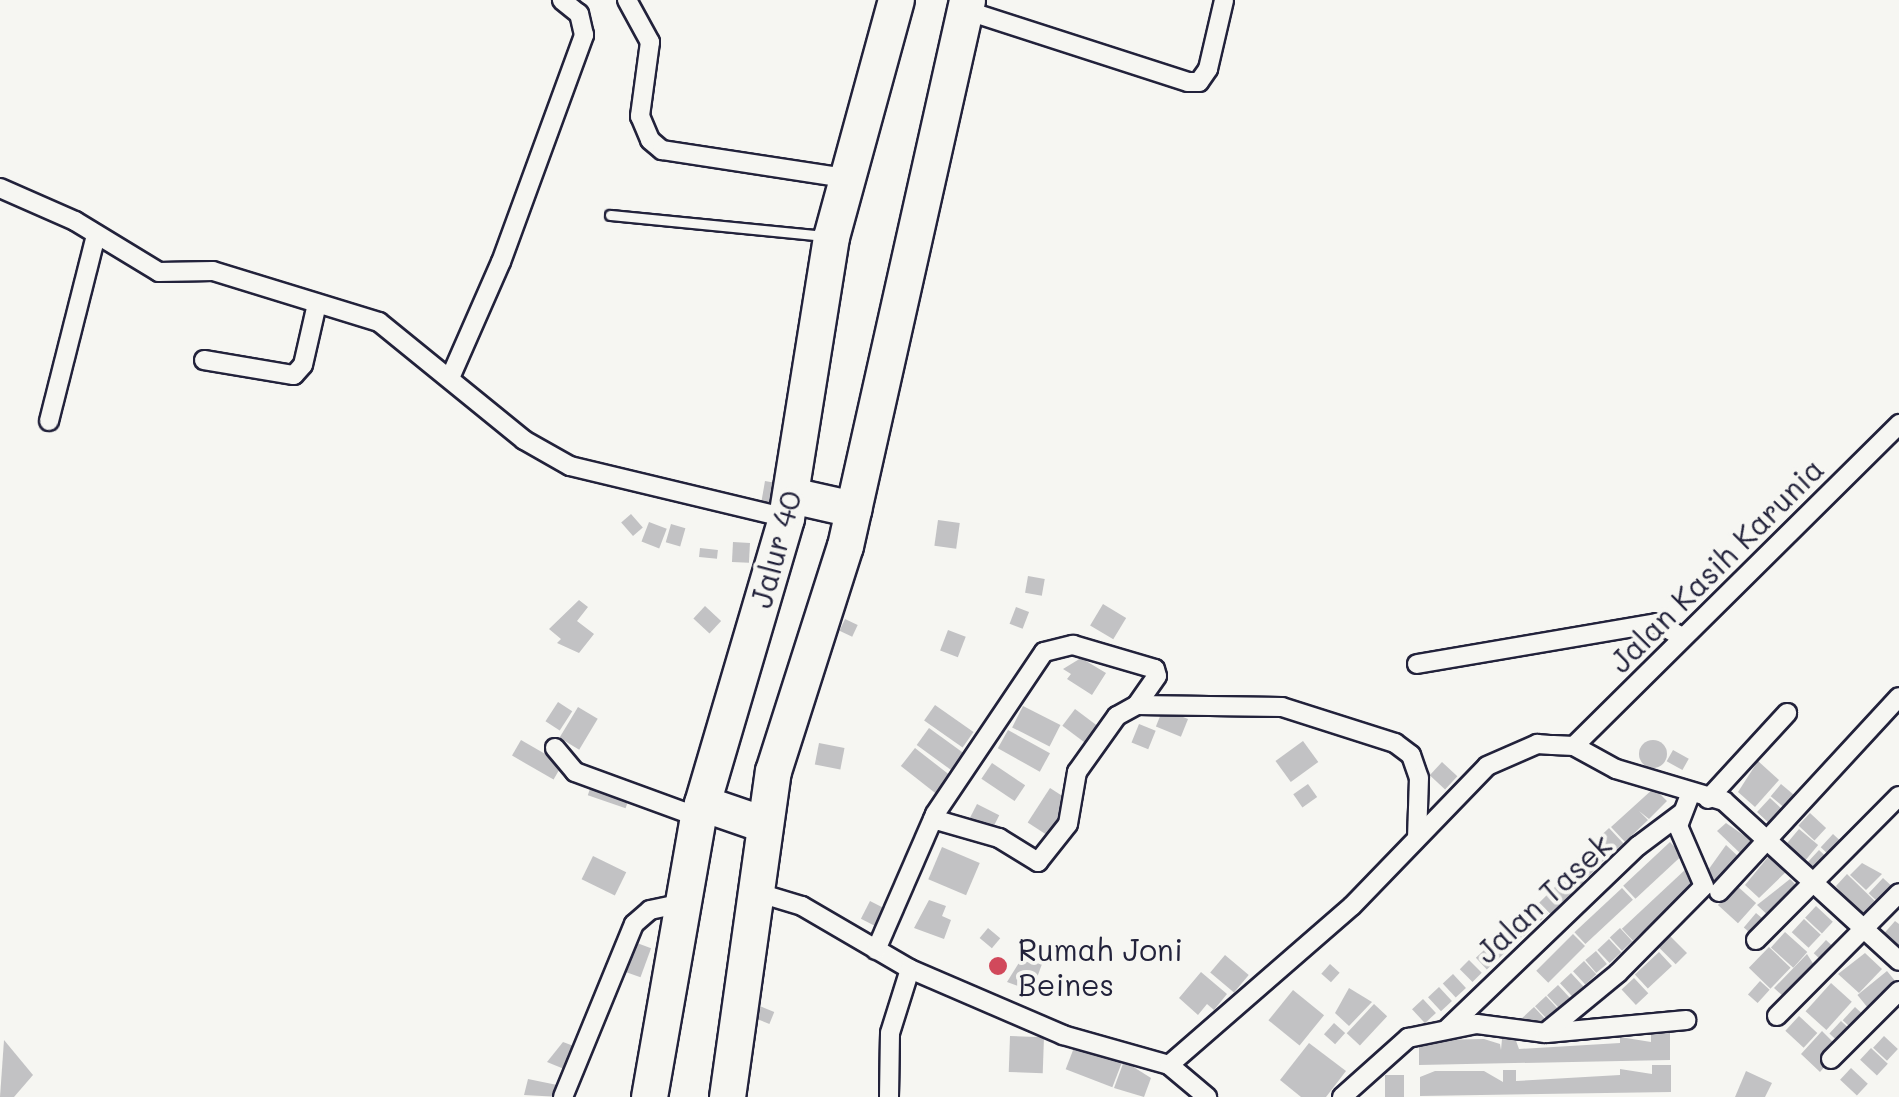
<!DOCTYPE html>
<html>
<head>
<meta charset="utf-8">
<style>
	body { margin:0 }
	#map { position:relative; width:1899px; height:1097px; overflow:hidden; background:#f6f6f2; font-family:Mali,sans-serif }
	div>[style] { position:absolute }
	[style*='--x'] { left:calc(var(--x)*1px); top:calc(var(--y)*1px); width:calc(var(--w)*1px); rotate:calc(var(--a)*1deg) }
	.building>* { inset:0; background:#c2c2c4; transform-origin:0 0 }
	.round { border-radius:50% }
	.roads { filter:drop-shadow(2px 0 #22223b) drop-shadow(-2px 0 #22223b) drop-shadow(0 2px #22223b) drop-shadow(0 -2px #22223b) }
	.lane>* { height:9px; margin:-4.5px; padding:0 4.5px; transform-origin:4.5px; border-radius:4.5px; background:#f6f6f2 }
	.street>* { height:18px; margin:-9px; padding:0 9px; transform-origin:9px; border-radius:9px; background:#f6f6f2 }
	.highway>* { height:35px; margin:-17.5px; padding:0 17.5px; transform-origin:17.5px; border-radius:17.5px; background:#f6f6f2 }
	.dots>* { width:28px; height:28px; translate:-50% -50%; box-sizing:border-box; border:5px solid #f6f6f2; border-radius:50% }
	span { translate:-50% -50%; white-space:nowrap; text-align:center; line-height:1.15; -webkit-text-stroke:8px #f6f6f2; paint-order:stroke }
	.street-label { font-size:30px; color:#22223b }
	.poi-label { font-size:30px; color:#22223b }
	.left { translate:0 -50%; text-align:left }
</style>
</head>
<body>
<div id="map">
	<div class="building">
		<i style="clip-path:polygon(765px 481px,776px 483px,779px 507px,761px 504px)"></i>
		<i style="left:631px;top:514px;width:18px;height:13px;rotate:49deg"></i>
		<i style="left:938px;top:520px;width:22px;height:26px;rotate:8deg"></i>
		<i style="left:649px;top:522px;width:19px;height:21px;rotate:21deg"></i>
		<i style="left:671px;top:524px;width:15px;height:19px;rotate:16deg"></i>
		<i style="left:733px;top:542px;width:17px;height:20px;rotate:3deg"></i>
		<i style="left:700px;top:548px;width:18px;height:9px;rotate:6deg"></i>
		<i style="left:1028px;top:576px;width:17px;height:17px;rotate:10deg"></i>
		<i style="clip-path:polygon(579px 600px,588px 607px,577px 621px,594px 634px,579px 653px,557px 643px,561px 639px,549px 629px)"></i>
		<i style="left:1103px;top:604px;width:27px;height:25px;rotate:31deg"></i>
		<i style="left:705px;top:606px;width:22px;height:17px;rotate:43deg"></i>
		<i style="left:1016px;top:607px;width:14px;height:18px;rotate:21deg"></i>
		<i style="left:845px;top:619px;width:14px;height:13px;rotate:25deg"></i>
		<i style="left:948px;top:630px;width:19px;height:22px;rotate:21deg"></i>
		<i style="clip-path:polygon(1081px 658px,1106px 673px,1092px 695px,1067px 679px,1071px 674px,1063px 669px)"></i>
		<i style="left:558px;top:702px;width:17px;height:23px;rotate:33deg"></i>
		<i style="left:935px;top:705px;width:47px;height:19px;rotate:35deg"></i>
		<i style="left:1023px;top:706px;width:42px;height:24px;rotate:27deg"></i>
		<i style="left:578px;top:707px;width:23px;height:36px;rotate:31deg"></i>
		<i style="left:1075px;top:709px;width:30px;height:21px;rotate:37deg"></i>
		<i style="left:1163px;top:709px;width:27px;height:19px;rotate:22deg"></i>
		<i style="left:1139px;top:724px;width:18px;height:20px;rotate:22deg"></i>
		<i style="left:929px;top:728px;width:49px;height:21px;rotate:36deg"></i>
		<i style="left:1008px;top:730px;width:48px;height:21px;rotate:29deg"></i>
		<i class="round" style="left:1639px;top:740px;width:28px;height:28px"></i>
		<i style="left:521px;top:740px;width:48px;height:18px;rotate:30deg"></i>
		<i style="left:1303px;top:741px;width:26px;height:34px;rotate:54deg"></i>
		<i style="left:819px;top:743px;width:26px;height:22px;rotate:11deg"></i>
		<i style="left:915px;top:748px;width:44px;height:23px;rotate:38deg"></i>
		<i style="left:1673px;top:750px;width:18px;height:13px;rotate:29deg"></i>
		<i style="clip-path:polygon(1758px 761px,1779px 780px,1755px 807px,1738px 792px)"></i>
		<i style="left:1442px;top:762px;width:21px;height:18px;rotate:43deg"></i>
		<i style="left:992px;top:763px;width:40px;height:19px;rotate:34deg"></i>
		<i style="left:593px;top:780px;width:40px;height:16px;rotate:19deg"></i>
		<i style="left:1308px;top:784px;width:16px;height:18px;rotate:55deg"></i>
		<i style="left:1781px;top:784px;width:17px;height:16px;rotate:40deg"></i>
		<i style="left:1050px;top:788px;width:24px;height:41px;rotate:33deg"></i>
		<i style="clip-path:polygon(1654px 788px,1667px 801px,1649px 819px,1639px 811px,1648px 820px,1625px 842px,1611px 827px)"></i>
		<i style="left:1770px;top:798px;width:18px;height:19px;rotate:43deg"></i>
		<i style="left:977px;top:804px;width:25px;height:16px;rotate:27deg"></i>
		<i style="left:1810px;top:813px;width:22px;height:17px;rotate:43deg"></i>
		<i style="clip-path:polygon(1726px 823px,1752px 841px,1741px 854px,1717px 831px)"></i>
		<i style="left:1609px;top:828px;width:21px;height:16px;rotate:47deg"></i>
		<i style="left:1799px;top:829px;width:25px;height:21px;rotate:40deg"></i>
		<i style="left:1833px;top:834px;width:18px;height:18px;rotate:43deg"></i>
		<i style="left:1670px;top:842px;width:18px;height:64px;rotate:47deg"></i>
		<i style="left:1599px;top:843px;width:16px;height:13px;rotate:47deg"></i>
		<i style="clip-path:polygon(1726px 845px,1741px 859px,1717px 884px,1706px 873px)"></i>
		<i style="left:942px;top:847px;width:41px;height:35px;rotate:23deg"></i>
		<i style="left:1819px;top:850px;width:16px;height:18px;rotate:43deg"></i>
		<i style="clip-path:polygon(1773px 851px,1790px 868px,1759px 898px,1745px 885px)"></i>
		<i style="left:1588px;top:854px;width:16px;height:69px;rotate:45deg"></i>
		<i style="left:593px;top:856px;width:37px;height:26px;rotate:26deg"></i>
		<i style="clip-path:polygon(1862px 863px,1882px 874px,1866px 890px,1850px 875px)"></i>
		<i style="left:1687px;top:868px;width:16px;height:89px;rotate:47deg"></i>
		<i style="clip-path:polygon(1847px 874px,1882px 908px,1867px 925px,1836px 886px)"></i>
		<i style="left:1883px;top:878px;width:21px;height:21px;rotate:43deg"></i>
		<i style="clip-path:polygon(1790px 879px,1802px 891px,1774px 921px,1757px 905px)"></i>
		<i style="left:1736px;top:885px;width:27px;height:27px;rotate:42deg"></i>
		<i style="left:1622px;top:888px;width:16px;height:65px;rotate:47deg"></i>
		<i style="clip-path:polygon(929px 900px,946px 906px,942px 916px,951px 920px,944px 939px,914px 928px)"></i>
		<i style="left:870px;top:901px;width:22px;height:20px;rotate:27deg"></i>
		<i style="left:1537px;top:902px;width:16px;height:33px;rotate:47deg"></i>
		<i style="left:1816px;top:906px;width:23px;height:16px;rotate:43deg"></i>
		<i style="left:1756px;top:913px;width:17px;height:19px;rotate:40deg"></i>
		<i style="left:1804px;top:919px;width:23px;height:18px;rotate:43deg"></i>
		<i style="clip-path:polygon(1895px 921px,1899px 924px,1899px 950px,1880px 938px)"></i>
		<i style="left:1511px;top:925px;width:16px;height:48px;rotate:47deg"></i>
		<i style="left:988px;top:928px;width:16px;height:13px;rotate:40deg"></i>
		<i style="left:1620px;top:928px;width:18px;height:14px;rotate:47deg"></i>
		<i style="left:1785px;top:932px;width:30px;height:21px;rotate:42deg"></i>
		<i style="left:1573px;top:934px;width:17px;height:52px;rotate:45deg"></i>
		<i style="left:1670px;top:936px;width:24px;height:16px;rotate:45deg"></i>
		<i style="left:1609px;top:939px;width:18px;height:16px;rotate:47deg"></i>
		<i style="left:1826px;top:940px;width:18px;height:18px;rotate:43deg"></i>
		<i style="left:637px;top:943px;width:15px;height:31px;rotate:20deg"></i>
		<i style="left:1769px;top:947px;width:30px;height:29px;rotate:44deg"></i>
		<i style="left:1596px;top:951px;width:17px;height:14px;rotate:50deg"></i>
		<i style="left:1659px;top:952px;width:19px;height:33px;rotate:47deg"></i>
		<i style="clip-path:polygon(1865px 953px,1882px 969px,1859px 993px,1838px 974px)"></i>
		<i style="clip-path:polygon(1807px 954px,1819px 973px,1794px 997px,1788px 992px,1784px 997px,1774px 988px)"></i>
		<i style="left:1225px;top:955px;width:31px;height:23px;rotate:40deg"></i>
		<i style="left:1469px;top:960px;width:18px;height:13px;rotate:45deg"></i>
		<i style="clip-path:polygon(1020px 961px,1042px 964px,1032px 991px,1007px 982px)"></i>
		<i style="left:1584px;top:961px;width:18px;height:15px;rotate:47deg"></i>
		<i style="left:1330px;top:964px;width:13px;height:13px;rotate:42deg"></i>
		<i style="left:1887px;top:971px;width:19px;height:38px;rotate:51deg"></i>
		<i style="clip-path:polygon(1201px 972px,1227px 994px,1214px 1010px,1207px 1004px,1198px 1015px,1179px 998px)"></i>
		<i style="left:1571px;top:973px;width:18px;height:15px;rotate:47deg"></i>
		<i style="left:1453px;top:974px;width:19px;height:14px;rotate:47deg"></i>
		<i style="left:1634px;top:978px;width:21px;height:17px;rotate:47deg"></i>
		<i style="left:1760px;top:981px;width:13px;height:18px;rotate:42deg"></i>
		<i style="left:1831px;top:983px;width:28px;height:38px;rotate:42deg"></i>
		<i style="left:1558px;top:985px;width:18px;height:15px;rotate:47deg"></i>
		<i style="left:1439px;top:987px;width:19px;height:15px;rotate:47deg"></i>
		<i style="clip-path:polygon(1349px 988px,1372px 1002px,1349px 1026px,1335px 1013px)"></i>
		<i style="left:1293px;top:990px;width:40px;height:39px;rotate:39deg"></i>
		<i style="left:1546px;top:996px;width:18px;height:15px;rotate:47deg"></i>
		<i style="left:1423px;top:999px;width:19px;height:15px;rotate:47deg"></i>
		<i style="left:752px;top:1003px;width:24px;height:13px;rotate:22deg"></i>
		<i style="left:1374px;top:1004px;width:18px;height:40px;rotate:43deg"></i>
		<i style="left:1534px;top:1007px;width:18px;height:16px;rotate:47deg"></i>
		<i style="left:1855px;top:1007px;width:18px;height:18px;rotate:43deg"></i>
		<i style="left:1799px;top:1016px;width:25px;height:20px;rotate:43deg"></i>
		<i style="left:1841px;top:1021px;width:18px;height:17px;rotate:43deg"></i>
		<i style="left:1334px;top:1023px;width:15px;height:15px;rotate:42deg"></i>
		<i style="clip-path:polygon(1822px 1031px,1834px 1043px,1822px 1057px,1828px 1063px,1820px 1072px,1801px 1054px)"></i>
		<i style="clip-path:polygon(1670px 1033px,1670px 1060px,1419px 1065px,1419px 1045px,1435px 1040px,1484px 1039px,1500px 1044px,1501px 1050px,1502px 1039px,1515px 1038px,1519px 1049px,1620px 1043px,1620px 1037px,1651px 1042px,1651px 1034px)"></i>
		<i style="left:1010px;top:1036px;width:34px;height:36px;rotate:2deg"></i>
		<i style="left:1884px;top:1036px;width:19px;height:16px;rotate:43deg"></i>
		<i style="clip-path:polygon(4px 1040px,33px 1075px,14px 1097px,0 1097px)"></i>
		<i style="clip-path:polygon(563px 1042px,579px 1048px,569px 1071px,547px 1062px)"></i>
		<i style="clip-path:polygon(1309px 1043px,1346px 1071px,1326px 1097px,1301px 1097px,1280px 1080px)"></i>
		<i style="left:1075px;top:1045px;width:50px;height:26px;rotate:21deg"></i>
		<i style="left:1871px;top:1048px;width:23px;height:16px;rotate:43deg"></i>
		<i style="clip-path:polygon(1124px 1061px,1151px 1078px,1144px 1097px,1114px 1088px)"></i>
		<i style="clip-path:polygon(1652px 1065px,1671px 1065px,1671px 1092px,1420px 1096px,1420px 1077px,1435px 1071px,1484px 1071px,1503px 1082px,1503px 1070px,1516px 1070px,1516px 1081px,1620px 1075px,1620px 1069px,1652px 1074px)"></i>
		<i style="left:1851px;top:1068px;width:23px;height:16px;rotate:43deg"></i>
		<i style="clip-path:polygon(1746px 1071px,1772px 1083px,1765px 1097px,1735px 1097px)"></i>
		<i style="left:1385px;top:1075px;width:19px;height:22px"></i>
		<i style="clip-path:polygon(528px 1079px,562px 1086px,560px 1097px,524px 1095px)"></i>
	</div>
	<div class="roads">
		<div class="lane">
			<i style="--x:610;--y:215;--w:214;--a:5.6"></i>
		</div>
		<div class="street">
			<i style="--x:627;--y:0;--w:48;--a:61.3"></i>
			<i style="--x:650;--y:42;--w:75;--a:97.7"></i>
			<i style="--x:640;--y:116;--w:26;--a:67"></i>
			<i style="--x:650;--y:140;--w:16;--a:40"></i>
			<i style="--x:662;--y:150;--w:186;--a:8.7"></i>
			<i style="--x:965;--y:10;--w:234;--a:17.9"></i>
			<i style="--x:1188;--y:82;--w:11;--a:0"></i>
			<i style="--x:1199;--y:82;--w:16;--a:-55"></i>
			<i style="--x:1208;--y:69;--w:71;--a:-76.9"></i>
			<i style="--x:0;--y:188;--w:82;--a:23.7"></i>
			<i style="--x:75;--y:221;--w:98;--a:31.3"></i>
			<i style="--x:159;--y:272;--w:54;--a:-1.1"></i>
			<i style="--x:213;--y:271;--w:174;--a:17.1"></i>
			<i style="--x:379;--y:322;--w:187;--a:39.1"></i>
			<i style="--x:524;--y:440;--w:53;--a:29.5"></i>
			<i style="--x:570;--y:466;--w:222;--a:13.5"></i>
			<i style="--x:204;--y:360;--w:91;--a:9.5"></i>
			<i style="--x:294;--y:375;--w:13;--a:-48"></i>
			<i style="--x:303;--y:365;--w:63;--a:-77.1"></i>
			<i style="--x:450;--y:378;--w:127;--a:-66.3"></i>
			<i style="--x:501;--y:262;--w:242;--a:-69.9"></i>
			<i style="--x:584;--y:35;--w:22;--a:-103"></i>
			<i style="--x:579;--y:14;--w:22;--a:-141"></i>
			<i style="--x:49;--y:421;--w:192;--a:-75.8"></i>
			<i style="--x:1417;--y:664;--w:243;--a:-9.7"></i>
			<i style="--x:1657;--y:623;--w:29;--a:29"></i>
			<i style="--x:1574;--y:746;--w:458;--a:-44.7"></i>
			<i style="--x:555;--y:748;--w:31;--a:50"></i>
			<i style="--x:575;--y:772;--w:131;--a:20.1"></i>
			<i style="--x:1708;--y:799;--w:117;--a:-47.4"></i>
			<i style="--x:933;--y:819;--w:69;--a:16.1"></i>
			<i style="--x:999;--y:838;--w:46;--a:31.6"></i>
			<i style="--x:1038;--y:862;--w:48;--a:-51.7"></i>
			<i style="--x:1068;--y:824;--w:53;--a:-80.2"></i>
			<i style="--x:1077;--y:772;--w:69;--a:-54.5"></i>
			<i style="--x:1117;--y:716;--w:23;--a:-29"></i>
			<i style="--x:1137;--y:705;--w:145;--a:0.8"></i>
			<i style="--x:1282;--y:707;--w:119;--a:17.7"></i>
			<i style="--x:1395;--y:743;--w:20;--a:37"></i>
			<i style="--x:1411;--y:755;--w:24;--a:71"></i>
			<i style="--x:1419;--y:778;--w:59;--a:91.9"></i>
			<i style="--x:1719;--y:892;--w:265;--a:-47.3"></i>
			<i style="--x:759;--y:893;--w:45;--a:16.8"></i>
			<i style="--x:802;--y:906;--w:125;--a:30.3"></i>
			<i style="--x:910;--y:969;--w:167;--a:23.3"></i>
			<i style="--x:1063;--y:1035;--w:110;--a:15.8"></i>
			<i style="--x:1169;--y:1065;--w:242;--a:-41"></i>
			<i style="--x:1352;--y:906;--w:194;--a:-46"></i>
			<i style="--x:1487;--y:766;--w:55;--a:-23.7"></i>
			<i style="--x:1537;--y:744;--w:16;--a:4"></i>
			<i style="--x:1553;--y:745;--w:21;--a:3"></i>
			<i style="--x:1574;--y:746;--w:48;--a:28.7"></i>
			<i style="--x:1616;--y:769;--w:113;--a:16.5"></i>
			<i style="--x:1724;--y:801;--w:237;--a:42.4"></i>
			<i style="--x:1756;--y:940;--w:203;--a:-45.2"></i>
			<i style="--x:876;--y:950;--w:148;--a:-66.5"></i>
			<i style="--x:935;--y:814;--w:195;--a:-56.1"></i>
			<i style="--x:1044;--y:652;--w:30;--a:-14"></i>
			<i style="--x:1073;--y:645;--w:85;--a:16.3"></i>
			<i style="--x:1155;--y:669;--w:7;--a:74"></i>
			<i style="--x:1157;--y:676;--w:35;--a:125"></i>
			<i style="--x:1777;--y:1016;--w:173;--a:-45.2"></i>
			<i style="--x:1447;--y:1029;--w:265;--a:-43.8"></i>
			<i style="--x:1638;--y:846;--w:55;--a:-36.9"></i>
			<i style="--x:1547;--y:1033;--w:140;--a:-5.3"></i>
			<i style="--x:1831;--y:1059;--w:96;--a:-45"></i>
			<i style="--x:1169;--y:1065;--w:50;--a:40.1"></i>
			<i style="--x:563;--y:1097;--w:187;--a:-67.7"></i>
			<i style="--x:634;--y:924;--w:21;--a:-41"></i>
			<i style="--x:650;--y:910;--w:34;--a:-12"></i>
			<i style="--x:889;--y:1097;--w:64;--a:-89.1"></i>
			<i style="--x:890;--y:1033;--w:67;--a:-72.6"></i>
			<i style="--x:1342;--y:1097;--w:89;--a:-41.8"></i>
			<i style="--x:1408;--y:1038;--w:70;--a:-11.5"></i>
			<i style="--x:1477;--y:1024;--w:69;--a:7.5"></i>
			<i style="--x:1545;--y:1033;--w:94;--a:-39.4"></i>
			<i style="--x:1618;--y:973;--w:122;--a:-45.3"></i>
			<i style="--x:1704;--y:886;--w:65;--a:-113.4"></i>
			<i style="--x:1678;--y:826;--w:34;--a:-69"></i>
		</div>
		<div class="highway">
			<i style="--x:791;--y:495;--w:64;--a:12.7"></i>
			<i style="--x:702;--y:803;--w:65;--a:19"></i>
			<i style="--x:649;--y:1097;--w:284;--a:-80.1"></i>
			<i style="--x:698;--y:817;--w:312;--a:-73.6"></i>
			<i style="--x:786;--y:518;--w:285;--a:-80.9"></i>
			<i style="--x:831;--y:237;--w:246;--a:-74.7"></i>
			<i style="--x:727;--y:1097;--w:329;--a:-82"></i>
			<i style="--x:773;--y:771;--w:236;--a:-72.3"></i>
			<i style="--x:845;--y:546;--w:559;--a:-77.4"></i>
		</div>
	</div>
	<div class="dots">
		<i style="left:998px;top:966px;background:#d1495b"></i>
	</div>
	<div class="street-label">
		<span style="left:775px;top:549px;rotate:-75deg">Jalur 40</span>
		<span style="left:1716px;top:565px;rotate:-45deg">Jalan Kasih Karunia</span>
		<span style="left:1543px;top:898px;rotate:-43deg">Jalan Tasek</span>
	</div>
	<div class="poi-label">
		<span class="left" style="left:1018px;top:966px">Rumah Joni<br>Beines</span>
	</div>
</div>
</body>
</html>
